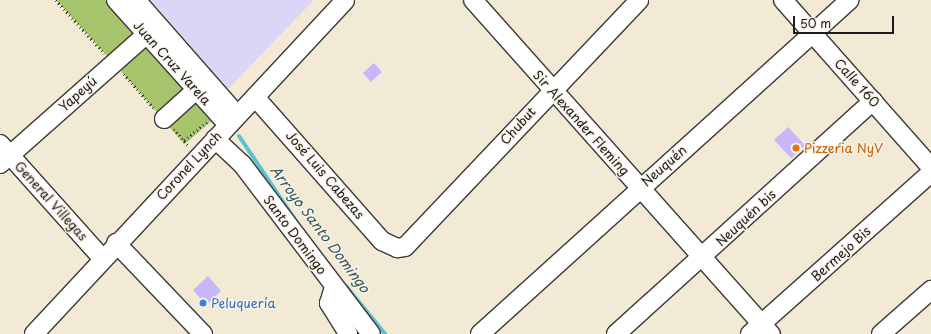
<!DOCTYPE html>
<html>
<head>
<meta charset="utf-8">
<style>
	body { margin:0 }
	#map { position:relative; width:931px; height:334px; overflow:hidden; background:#f2ead5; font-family:"Playpen Sans",sans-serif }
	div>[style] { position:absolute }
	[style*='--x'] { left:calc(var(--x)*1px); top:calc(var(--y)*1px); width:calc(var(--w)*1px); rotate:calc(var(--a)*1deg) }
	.built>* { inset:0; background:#dbd6f7 }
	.green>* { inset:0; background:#a5c46c; transform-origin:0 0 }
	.stream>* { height:4px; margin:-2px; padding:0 2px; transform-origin:2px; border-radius:2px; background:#59c3d4 }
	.building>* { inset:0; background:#c8b7f8; transform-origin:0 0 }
	.path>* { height:2.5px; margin-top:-1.25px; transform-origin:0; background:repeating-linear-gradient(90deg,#3c3b38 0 1px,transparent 0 4px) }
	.roads { filter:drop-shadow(1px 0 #3c3b38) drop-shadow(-1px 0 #3c3b38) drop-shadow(0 1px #3c3b38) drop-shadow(0 -1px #3c3b38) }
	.minor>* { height:18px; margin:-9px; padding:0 9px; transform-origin:9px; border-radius:9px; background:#fff }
	.dots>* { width:11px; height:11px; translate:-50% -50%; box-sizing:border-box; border:2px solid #f7f3e8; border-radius:50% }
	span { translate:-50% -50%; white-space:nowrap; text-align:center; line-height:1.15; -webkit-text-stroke:3px #f7f3e8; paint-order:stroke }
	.street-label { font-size:13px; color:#1c1c1c }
	.food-label { font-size:13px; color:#c56008 }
	.left { translate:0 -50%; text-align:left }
	.shop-label { font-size:13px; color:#366cbe }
	.water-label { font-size:14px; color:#31565c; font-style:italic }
	.scale { position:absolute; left:793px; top:16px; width:101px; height:18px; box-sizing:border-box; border:2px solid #1c1c1c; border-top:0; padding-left:5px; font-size:12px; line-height:14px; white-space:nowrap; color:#1c1c1c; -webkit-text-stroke:3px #f7f3e8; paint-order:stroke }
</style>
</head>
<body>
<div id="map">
	<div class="built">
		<i style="clip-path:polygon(151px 0,314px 0,228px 89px)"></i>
	</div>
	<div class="green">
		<i style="clip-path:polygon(56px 0,110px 0,137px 31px,107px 56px)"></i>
		<i style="left:149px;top:44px;width:99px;height:39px;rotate:49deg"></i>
	</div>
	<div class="stream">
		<i style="--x:239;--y:136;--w:106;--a:56.2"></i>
		<i style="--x:346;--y:286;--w:62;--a:50.9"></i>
	</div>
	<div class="building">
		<i style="left:374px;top:63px;width:12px;height:15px;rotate:48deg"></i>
		<i style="left:788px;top:127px;width:25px;height:19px;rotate:47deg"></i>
		<i style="clip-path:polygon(208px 276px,221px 291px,202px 309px,197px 303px,201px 299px,193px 290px)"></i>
	</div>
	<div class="path">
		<i style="--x:56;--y:0;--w:72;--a:47.8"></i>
		<i style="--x:124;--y:74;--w:45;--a:48.6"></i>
		<i style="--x:174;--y:129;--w:23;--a:49"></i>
		<i style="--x:184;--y:140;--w:29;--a:-38"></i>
	</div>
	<div class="roads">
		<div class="minor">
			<i style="--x:116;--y:0;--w:168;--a:48.1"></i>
			<i style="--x:136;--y:0;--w:153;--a:48.7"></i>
			<i style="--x:473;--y:0;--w:448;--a:48.3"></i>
			<i style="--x:783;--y:0;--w:223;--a:48.5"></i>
			<i style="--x:255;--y:97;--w:192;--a:48.6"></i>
			<i style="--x:382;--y:241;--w:17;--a:25"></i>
			<i style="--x:397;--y:248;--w:8;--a:-7"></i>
			<i style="--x:405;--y:247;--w:340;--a:-46.5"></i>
			<i style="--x:164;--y:119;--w:43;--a:-42.2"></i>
			<i style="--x:215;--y:139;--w:37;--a:43"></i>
			<i style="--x:242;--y:164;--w:213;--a:52.8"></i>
			<i style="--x:0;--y:144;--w:153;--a:48.2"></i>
			<i style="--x:0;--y:164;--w:210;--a:-41.5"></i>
			<i style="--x:116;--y:243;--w:126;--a:46.3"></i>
			<i style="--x:334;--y:287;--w:17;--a:107"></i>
			<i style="--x:329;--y:303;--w:36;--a:58"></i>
			<i style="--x:34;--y:334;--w:456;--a:-47"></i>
			<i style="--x:480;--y:334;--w:498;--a:-42.1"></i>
			<i style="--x:616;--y:334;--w:347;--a:-42.2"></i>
			<i style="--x:750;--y:334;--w:242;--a:-41.7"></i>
			<i style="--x:881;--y:334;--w:67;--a:-41.3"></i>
		</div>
	</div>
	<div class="dots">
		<i style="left:796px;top:148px;background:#e8710a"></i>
		<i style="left:203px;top:303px;background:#3f7fe0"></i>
	</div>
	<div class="street-label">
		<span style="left:172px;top:63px;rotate:48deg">Juan Cruz Varela</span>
		<span style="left:857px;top:83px;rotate:48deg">Calle 160</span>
		<span style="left:78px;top:94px;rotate:-42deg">Yapeyú</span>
		<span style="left:581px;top:123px;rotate:48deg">Sir Alexander Fleming</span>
		<span style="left:518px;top:126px;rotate:-48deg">Chubut</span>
		<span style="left:189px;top:166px;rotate:-47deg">Coronel Lynch</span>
		<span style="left:664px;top:166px;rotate:-41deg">Neuquén</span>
		<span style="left:325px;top:175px;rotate:49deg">José Luis Cabezas</span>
		<span style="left:51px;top:201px;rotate:48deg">General Villegas</span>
		<span style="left:746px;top:218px;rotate:-43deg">Neuquén bis</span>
		<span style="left:295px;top:235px;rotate:53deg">Santo Domingo</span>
		<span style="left:841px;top:254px;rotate:-42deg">Bermejo Bis</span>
	</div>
	<div class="food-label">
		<span class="left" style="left:804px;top:148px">Pizzeria NyV</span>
	</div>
	<div class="shop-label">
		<span class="left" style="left:211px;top:303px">Peluquería</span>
	</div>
	<div class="water-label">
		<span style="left:320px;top:229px;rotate:53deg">Arroyo Santo Domingo</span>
	</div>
	<div class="scale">50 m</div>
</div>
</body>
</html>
